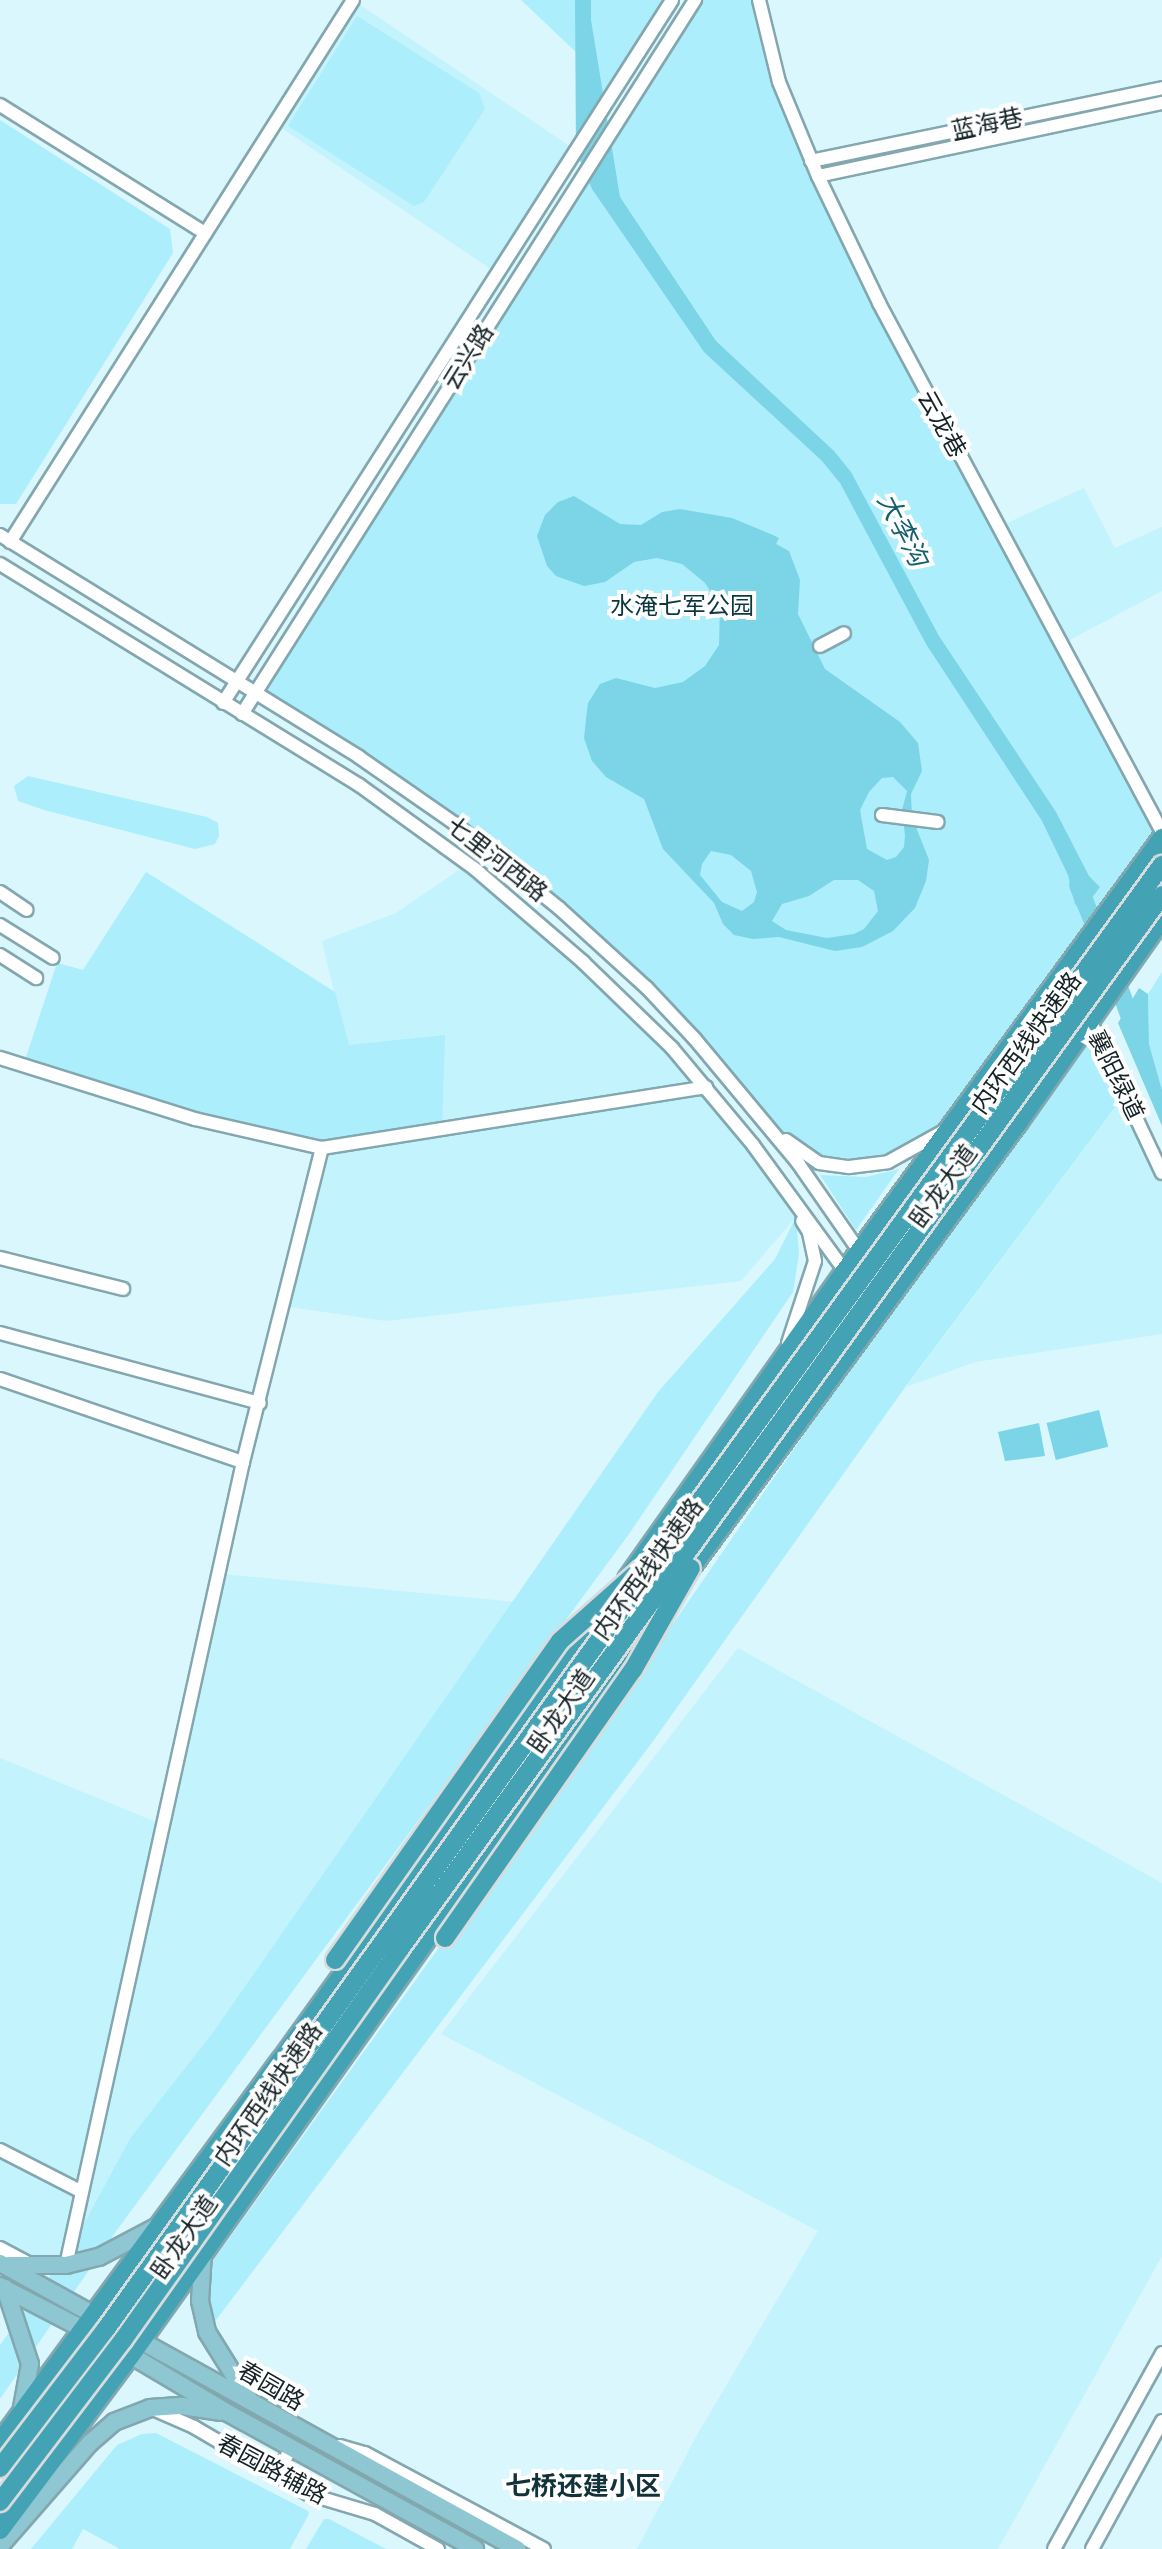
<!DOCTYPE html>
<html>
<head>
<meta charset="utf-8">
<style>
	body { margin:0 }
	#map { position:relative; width:1162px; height:2549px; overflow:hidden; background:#d9f7fd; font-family:"Asap Condensed","Noto Sans SC",sans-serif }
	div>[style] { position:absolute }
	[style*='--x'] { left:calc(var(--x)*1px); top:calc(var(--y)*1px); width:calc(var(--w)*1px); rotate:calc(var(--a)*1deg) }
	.built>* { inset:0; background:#c3f3fd; transform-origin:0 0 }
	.green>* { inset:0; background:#adeefc }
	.water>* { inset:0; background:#7bd5e7; transform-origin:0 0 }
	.river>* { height:18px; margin:-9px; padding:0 9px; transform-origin:9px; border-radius:9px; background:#7bd5e7 }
	.roads { filter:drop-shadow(2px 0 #83a7af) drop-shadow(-2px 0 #83a7af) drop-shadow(0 2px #83a7af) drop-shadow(0 -2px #83a7af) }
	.minor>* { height:12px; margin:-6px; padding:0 6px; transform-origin:6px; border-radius:6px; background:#fff }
	.major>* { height:16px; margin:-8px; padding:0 8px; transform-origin:8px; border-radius:8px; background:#8ec7d2 }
	.highway>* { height:18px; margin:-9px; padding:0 9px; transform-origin:9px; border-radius:9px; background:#43a2b4 }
	.bridges { filter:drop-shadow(2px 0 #d9dcdc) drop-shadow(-2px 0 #d9dcdc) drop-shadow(0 2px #d9dcdc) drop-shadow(0 -2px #d9dcdc) }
	.highway-bridge>* { height:18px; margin:-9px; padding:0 9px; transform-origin:9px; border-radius:9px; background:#43a2b4 }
	span { translate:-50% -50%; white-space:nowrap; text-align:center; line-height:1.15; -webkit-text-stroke:8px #fff; paint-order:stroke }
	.street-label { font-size:24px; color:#142225 }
	.park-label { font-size:24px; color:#0b373f }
	.water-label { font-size:26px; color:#135f6c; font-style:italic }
	.neighbourhood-label { font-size:26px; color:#113239; font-weight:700 }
</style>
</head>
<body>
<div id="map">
	<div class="built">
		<i style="left:353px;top:0;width:269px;height:146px;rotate:34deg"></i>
		<i style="clip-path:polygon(1084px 488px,1115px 548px,1162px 527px,1162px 591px,1060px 645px,998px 527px)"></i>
		<i style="clip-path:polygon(462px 868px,581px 967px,688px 1071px,776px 1181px,796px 1217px,741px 1281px,386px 1321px,283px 1306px,321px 1148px,57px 963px,83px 970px,146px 872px,334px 992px,322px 941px,396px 913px)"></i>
		<i style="clip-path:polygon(1131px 1087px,1162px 1157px,1162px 1334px,975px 1362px,906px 1387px)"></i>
		<i style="clip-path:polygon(222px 1574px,514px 1602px,214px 2031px,131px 2137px,66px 2265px,0 2265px,0 1758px,156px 1822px)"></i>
		<i style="clip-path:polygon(738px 1648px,1162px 1883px,1162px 2256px,998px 2549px,637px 2549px,698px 2433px,818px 2231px,441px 2034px)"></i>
	</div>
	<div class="green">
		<i style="clip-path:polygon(521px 0,672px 0,576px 151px,578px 54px)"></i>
		<i style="clip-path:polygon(695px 0,759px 0,779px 82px,818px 176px,1162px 832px,951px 1128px,884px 1154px,859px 1159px,813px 1155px,774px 1132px,647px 988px,454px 823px,255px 694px)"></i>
		<i style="clip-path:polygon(357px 16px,479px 93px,485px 109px,424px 202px,414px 206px,288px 126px)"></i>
		<i style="clip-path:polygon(0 120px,170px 229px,173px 253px,16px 504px,0 504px)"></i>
		<i style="clip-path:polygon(28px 776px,207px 817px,218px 823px,219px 836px,215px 844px,195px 849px,44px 810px,18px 801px,14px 786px)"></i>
		<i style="clip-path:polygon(146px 872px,335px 992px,349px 1045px,445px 1035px,442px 1129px,322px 1148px,23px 1066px,57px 963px,83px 970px)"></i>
		<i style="clip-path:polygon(1162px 972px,1162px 1090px,1149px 1044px,1148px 994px)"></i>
		<i style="clip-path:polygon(1090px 1020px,1126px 1093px,906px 1386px,651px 1744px,207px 2332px,212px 2262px,677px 1618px)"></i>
		<i style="clip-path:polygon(899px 1169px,856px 1230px,820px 1175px,866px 1177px)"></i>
		<i style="clip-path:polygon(796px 1217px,799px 1254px,793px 1292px,629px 1534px,114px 2234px,0 2399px,0 2345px,73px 2244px,131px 2137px,214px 2031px,658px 1392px,775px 1259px)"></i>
		<i style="clip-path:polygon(156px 2433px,308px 2511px,309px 2514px,290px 2549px,120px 2549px,83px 2529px,72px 2549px,31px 2549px,117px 2445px,142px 2434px)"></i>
		<i style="clip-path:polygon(324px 2519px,329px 2519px,386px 2549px,306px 2549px)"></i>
	</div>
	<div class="water">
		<i style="clip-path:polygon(575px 0,591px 0,591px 20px,620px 197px,716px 341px,834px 451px,851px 472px,939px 636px,1056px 812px,1089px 876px,1100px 887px,1082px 911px,1075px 904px,1068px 875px,1042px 821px,926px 644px,840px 483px,822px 461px,704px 352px,592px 189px,576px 151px)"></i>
		<i style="clip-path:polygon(evenodd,574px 496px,620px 524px,641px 525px,662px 512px,680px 509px,732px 518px,773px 535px,779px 538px,776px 544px,789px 551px,800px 580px,798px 614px,825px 669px,900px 722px,918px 743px,922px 771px,911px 794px,912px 817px,929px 860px,926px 881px,915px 908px,893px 931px,862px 947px,835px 951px,779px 937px,753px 939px,734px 935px,723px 924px,714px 903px,663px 849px,644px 799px,606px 777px,592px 761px,584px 738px,586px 719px,588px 703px,600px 684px,616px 678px,655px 688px,683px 682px,705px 666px,719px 645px,720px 607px,705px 583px,682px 564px,657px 558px,634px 562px,605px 582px,584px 586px,556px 576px,547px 566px,537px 536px,545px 515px,558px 502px,574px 496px,893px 777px,907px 791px,902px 810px,905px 836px,904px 847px,896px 857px,887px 860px,867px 849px,860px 810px,869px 792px,882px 778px,893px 777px,574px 496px,711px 851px,731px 855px,751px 871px,757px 892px,754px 902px,742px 911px,722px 902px,700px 875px,702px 864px,711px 851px,574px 496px,834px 880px,858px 880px,874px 891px,878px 911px,864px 929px,854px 934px,827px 938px,786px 930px,772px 921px,782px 904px,809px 896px,834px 880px)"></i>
		<i style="clip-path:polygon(1139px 988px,1148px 994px,1149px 1044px,1162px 1090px,1162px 1126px,1118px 1023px)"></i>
		<i style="left:1099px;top:1410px;width:38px;height:54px;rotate:76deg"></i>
		<i style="clip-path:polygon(1039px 1423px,1045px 1456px,1005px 1461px,998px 1432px)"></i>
	</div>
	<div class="river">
		<i style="--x:1078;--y:885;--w:58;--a:67.8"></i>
		<i style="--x:1113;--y:970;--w:63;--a:70.4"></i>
	</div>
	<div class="roads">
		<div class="minor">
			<i style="--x:759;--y:0;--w:84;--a:76.3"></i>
			<i style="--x:779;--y:82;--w:102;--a:67.5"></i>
			<i style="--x:818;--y:176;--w:141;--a:64.3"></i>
			<i style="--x:879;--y:303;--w:600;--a:61.85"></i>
			<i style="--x:0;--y:105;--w:242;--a:32"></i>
			<i style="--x:811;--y:161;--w:359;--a:-11.7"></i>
			<i style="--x:818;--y:176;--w:352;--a:-12"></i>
			<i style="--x:0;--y:535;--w:422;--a:31.7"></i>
			<i style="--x:359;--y:757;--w:116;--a:34.8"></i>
			<i style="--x:454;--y:823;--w:135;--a:39"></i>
			<i style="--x:559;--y:908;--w:119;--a:42.3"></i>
			<i style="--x:647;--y:988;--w:69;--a:46.8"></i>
			<i style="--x:694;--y:1038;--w:163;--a:50.2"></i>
			<i style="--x:798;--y:1163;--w:152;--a:55.2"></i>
			<i style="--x:10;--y:542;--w:641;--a:-57.67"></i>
			<i style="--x:0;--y:564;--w:422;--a:31.6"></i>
			<i style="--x:359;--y:785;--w:143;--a:35.9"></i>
			<i style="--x:475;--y:869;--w:143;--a:40.7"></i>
			<i style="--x:583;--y:962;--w:124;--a:44"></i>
			<i style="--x:672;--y:1048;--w:126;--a:50.1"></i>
			<i style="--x:753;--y:1145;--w:160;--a:53.9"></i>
			<i style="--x:820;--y:646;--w:27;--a:-28"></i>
			<i style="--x:223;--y:703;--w:834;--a:-57.43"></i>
			<i style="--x:242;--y:714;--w:846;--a:-57.61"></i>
			<i style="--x:882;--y:815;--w:56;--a:7.1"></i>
			<i style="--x:0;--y:892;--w:32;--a:34"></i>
			<i style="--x:0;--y:925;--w:62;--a:31.9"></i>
			<i style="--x:0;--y:955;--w:43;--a:32.6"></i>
			<i style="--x:1090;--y:1020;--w:169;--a:64.8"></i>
			<i style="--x:0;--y:1058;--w:204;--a:17.4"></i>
			<i style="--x:195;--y:1119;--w:130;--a:12.9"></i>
			<i style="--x:322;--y:1148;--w:389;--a:-9"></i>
			<i style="--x:786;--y:1140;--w:40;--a:34.9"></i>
			<i style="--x:819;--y:1163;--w:30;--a:8"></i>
			<i style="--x:849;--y:1167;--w:39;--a:-7"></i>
			<i style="--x:888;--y:1162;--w:64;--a:-29"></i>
			<i style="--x:0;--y:1258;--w:127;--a:14.1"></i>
			<i style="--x:0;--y:1333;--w:269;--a:15.1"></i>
			<i style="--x:788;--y:1343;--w:86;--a:-71.8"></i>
			<i style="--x:815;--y:1261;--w:30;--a:-102"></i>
			<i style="--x:809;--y:1232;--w:13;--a:-122"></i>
			<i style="--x:0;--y:1379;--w:257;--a:18.9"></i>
			<i style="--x:0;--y:2150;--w:92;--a:27.1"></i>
			<i style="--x:0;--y:2248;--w:34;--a:28"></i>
			<i style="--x:66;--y:2265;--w:822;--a:-77.57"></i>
			<i style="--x:243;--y:1462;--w:324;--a:-75.9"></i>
			<i style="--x:153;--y:2409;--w:45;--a:23.7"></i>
			<i style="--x:194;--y:2427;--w:132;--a:30.4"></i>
			<i style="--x:308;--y:2494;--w:70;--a:16.6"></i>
			<i style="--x:375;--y:2514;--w:72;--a:29.1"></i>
			<i style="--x:340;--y:2446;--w:26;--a:16"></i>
			<i style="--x:365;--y:2453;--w:203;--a:28.2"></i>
			<i style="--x:277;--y:2475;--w:30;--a:-63"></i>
			<i style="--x:1054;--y:2549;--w:224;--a:-61.1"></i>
			<i style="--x:1092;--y:2549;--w:146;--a:-61.3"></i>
		</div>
		<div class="major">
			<i style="--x:203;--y:2253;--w:48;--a:93.6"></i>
			<i style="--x:200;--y:2301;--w:32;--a:77"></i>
			<i style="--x:207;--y:2332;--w:81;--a:58.1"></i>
			<i style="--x:0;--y:2263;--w:591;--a:28.95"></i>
			<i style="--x:9;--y:2265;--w:57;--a:0"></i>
			<i style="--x:66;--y:2265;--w:34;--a:-14"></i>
			<i style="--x:99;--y:2257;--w:69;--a:-27.7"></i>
			<i style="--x:0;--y:2286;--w:106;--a:27.5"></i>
			<i style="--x:5;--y:2288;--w:80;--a:71.8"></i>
			<i style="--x:30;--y:2364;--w:50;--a:100.4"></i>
			<i style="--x:122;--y:2350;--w:123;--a:30.7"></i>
			<i style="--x:228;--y:2413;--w:282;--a:28.8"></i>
			<i style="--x:0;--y:2546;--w:137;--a:-48.9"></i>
			<i style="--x:90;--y:2443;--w:32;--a:-41"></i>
			<i style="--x:114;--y:2422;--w:39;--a:-21"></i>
			<i style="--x:150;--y:2408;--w:32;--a:-4"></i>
			<i style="--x:182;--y:2406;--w:38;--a:9"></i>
		</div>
		<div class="highway">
			<i style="--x:627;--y:1579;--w:377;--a:-54.7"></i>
			<i style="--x:845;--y:1271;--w:537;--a:-53.79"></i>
			<i style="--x:682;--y:1580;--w:567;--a:-53.68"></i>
			<i style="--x:1018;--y:1123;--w:250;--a:-54.8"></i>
			<i style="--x:0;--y:2442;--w:474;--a:-53.7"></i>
			<i style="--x:281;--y:2060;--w:567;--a:-54.26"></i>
			<i style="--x:0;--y:2530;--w:219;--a:-53.2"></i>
			<i style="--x:131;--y:2355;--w:897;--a:-54.57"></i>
		</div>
	</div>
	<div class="bridges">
		<div class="highway-bridge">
			<i style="--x:445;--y:1938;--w:327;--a:-55"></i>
			<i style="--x:633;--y:1670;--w:117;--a:-60.4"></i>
			<i style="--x:335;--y:1960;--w:390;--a:-54.8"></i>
			<i style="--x:560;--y:1641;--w:108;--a:-41.6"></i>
			<i style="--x:0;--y:2468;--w:175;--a:-52.7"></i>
			<i style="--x:106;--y:2329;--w:821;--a:-54.41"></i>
			<i style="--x:584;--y:1661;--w:984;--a:-54.02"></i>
			<i style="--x:0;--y:2502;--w:203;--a:-52.8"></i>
			<i style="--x:123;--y:2340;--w:478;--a:-54.7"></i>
			<i style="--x:399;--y:1950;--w:1302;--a:-54.12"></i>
		</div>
	</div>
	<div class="street-label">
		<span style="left:987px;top:124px;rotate:-12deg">蓝海巷</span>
		<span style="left:468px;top:357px;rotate:-58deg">云兴路</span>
		<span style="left:942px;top:424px;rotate:61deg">云龙巷</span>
		<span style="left:497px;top:859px;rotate:38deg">七里河西路</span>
		<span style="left:1026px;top:1043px;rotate:-54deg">内环西线快速路</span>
		<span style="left:1116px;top:1075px;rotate:64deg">襄阳绿道</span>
		<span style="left:943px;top:1186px;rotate:-54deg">卧龙大道</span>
		<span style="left:648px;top:1569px;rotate:-54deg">内环西线快速路</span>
		<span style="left:561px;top:1711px;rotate:-55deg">卧龙大道</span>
		<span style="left:268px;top:2094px;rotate:-55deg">内环西线快速路</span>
		<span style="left:184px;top:2237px;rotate:-55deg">卧龙大道</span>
		<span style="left:271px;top:2386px;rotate:30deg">春园路</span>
		<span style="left:272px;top:2469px;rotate:28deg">春园路辅路</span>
	</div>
	<div class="park-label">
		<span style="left:682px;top:606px">水淹七军公园</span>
	</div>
	<div class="water-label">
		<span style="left:902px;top:530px;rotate:63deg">大李沟</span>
	</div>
	<div class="neighbourhood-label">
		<span style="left:583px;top:2487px">七桥还建小区</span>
	</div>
</div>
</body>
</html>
